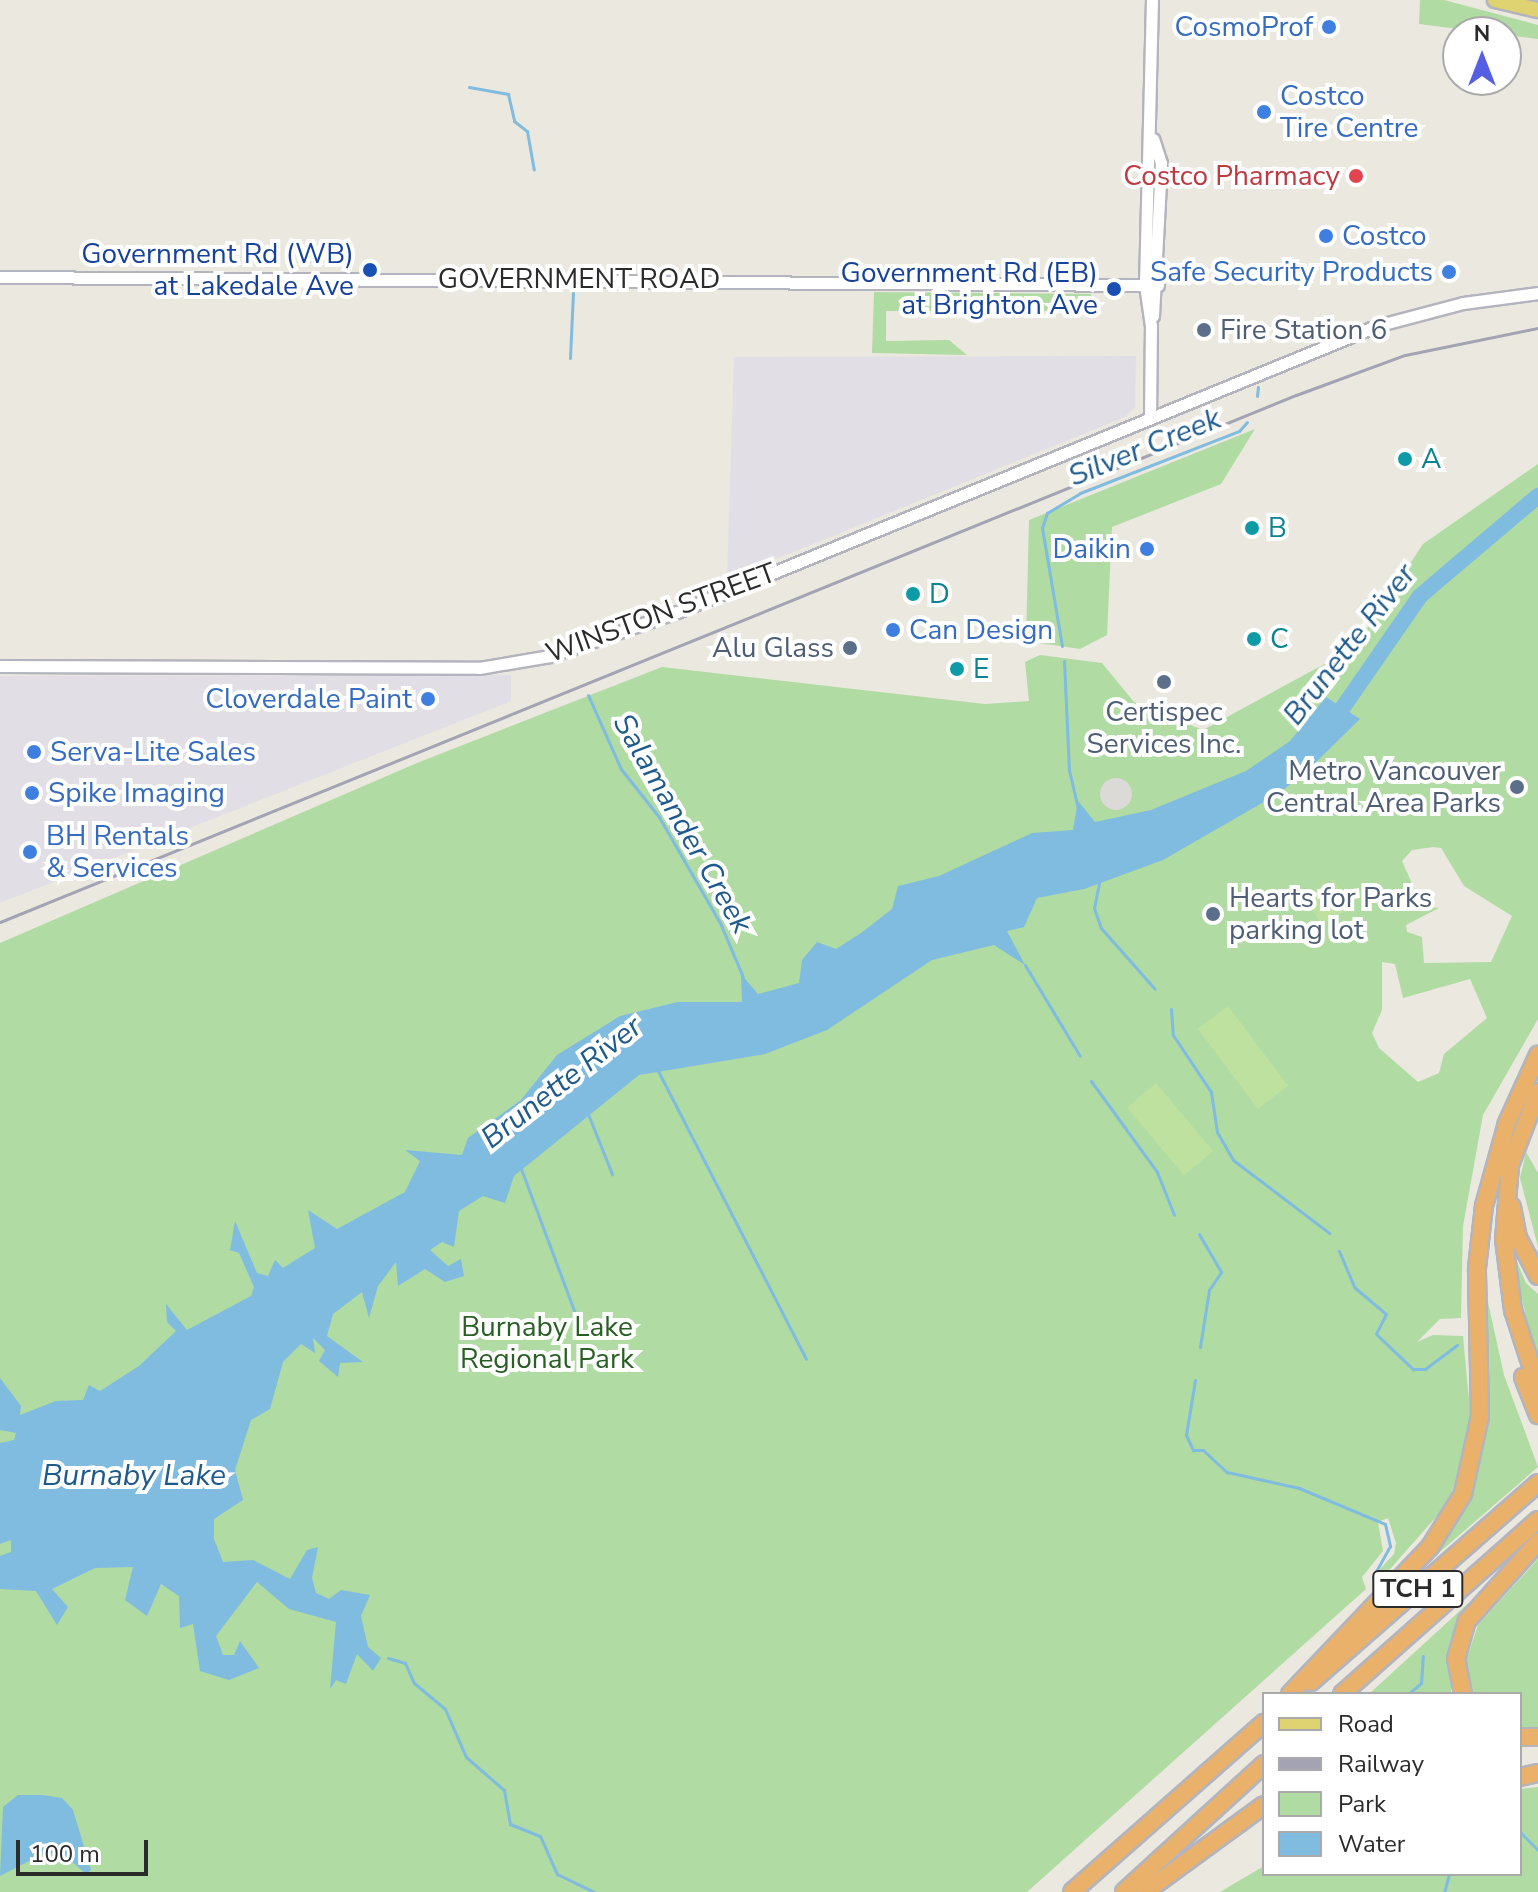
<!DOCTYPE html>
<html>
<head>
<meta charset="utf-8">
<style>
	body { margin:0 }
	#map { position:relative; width:1538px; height:1892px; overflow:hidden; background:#ebe8df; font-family:"Nunito Sans",sans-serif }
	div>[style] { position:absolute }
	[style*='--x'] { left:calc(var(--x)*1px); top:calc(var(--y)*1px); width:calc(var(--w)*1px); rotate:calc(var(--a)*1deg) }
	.industrial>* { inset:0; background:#e1dfe5 }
	.green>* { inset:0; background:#b0dba3 }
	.pitch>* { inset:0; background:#bee1a0; transform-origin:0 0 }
	.plaza>* { inset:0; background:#dcdad6 }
	.round { border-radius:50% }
	.water>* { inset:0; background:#80bbe0 }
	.stream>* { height:3px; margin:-1.5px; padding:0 1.5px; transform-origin:1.5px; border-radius:1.5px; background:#80bbe0 }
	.river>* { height:16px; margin:-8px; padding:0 8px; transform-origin:8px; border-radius:8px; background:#80bbe0 }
	.roads { filter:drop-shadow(2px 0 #b3b4bd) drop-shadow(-2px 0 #b3b4bd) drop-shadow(0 2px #b3b4bd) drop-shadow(0 -2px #b3b4bd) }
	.tertiary>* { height:11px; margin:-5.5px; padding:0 5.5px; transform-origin:5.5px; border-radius:5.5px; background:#fff }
	.primary>* { height:14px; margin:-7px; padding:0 7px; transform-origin:7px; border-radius:7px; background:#dfd270 }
	.motorway>* { height:16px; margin:-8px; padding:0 8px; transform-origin:8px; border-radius:8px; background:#eab16b }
	.rail>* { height:3px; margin:-1.5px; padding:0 1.5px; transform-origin:1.5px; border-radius:1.5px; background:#a3a3b3 }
	.dots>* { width:22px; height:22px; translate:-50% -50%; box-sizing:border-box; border:4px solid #fff; border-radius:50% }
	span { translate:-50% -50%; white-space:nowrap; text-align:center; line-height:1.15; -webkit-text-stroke:8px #fff; paint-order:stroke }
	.shield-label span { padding:2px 6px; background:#fff; border:2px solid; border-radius:6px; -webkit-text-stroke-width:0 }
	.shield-label { font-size:26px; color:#2b2b2b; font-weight:700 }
	.shop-label { font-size:28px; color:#366cbe }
	.right { translate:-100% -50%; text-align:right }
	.left { translate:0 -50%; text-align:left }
	.health-label { font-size:28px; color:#be3a42 }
	.transit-label { font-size:28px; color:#164399 }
	.street-label { font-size:28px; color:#2b2b2b }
	.service-label { font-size:28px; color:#4e5e75 }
	.culture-label { font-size:28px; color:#0d838f }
	.park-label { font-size:28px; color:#296024 }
	.water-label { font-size:30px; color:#1e5a8c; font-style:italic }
	.legend { position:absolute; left:1262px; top:1692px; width:260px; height:184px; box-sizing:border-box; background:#fff; border:2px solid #aaa; margin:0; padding:10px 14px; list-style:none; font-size:24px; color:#2b2b2b }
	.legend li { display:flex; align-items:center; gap:16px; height:40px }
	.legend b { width:40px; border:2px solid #aaa }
	.north { position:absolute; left:1442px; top:16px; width:80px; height:80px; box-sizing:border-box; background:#fff; border:2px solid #aaa; border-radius:50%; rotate:0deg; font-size:22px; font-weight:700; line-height:32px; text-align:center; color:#2b2b2b }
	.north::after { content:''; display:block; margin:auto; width:28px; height:36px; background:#545fe4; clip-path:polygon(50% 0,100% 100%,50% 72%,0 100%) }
	.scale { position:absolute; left:16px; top:1840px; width:132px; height:36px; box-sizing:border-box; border:4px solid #2b2b2b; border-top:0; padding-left:10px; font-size:24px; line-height:28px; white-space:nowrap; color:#2b2b2b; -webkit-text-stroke:6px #fff; paint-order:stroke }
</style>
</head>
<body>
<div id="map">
	<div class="industrial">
		<i style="clip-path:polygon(1136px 356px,1135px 407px,1125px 417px,727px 579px,734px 357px)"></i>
		<i style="clip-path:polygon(511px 675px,511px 701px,0 903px,0 676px)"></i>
	</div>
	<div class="green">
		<i style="clip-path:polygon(1420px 0,1444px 0,1538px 25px,1538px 39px,1419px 24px)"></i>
		<i style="clip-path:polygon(874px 292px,1091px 294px,1091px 311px,886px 311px,886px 341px,949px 340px,967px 355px,872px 353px)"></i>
		<i style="clip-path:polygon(1255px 429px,1221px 484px,1112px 527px,1107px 635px,1080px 649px,1026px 641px,1029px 520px)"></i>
		<i style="clip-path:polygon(evenodd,1538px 464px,1538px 1019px,1483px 1115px,1463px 1226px,1461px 1318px,1440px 1319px,1417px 1342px,1433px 1335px,1463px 1336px,1471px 1422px,1465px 1465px,1444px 1508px,1383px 1577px,1380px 1569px,1394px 1554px,1396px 1543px,1388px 1518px,1378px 1522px,1383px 1551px,1362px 1577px,1366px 1589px,1027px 1892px,0 1892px,0 943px,417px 763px,662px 667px,985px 704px,1029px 701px,1025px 662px,1040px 655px,1102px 663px,1134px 702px,1203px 730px,1354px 648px,1423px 544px,1538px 464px,1433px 847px,1441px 848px,1464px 886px,1512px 916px,1491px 962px,1424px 963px,1422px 937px,1407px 932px,1406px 925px,1439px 908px,1422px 906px,1402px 861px,1412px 850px,1433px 847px,1538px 464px,1382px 962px,1395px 964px,1403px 998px,1470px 979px,1487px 1018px,1444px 1054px,1439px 1073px,1418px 1082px,1379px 1048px,1372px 1033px,1382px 1010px,1382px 962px)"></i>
		<i style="clip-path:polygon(1526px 1152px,1538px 1173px,1538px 1247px,1520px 1178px)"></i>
		<i style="clip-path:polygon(1508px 1241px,1526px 1283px,1538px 1294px,1538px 1367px)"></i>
		<i style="clip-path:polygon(1482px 1275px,1504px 1375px,1538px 1467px,1427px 1563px,1474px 1487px,1486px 1427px)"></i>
		<i style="clip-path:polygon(1538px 1559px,1538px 1733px,1520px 1731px,1520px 1694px,1471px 1694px,1465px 1664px,1478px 1625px)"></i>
		<i style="clip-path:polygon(1475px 1597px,1452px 1638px,1451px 1694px,1369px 1694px)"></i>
		<i style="clip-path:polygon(1538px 1787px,1538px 1892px,1220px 1892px,1264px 1866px,1264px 1874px,1520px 1874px,1520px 1789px)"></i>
	</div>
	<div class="pitch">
		<i style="left:1334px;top:881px;width:32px;height:32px;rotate:62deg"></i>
		<i style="left:1228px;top:1006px;width:100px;height:38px;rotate:53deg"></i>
		<i style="left:1156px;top:1083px;width:89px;height:38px;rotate:50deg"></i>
	</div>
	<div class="plaza">
		<i class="round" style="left:1100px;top:778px;width:32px;height:32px"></i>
	</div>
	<div class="water">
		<i style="clip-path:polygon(1326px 697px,1360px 719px,1313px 765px,1281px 792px,1163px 860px,1084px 889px,1037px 898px,1024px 927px,1007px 931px,1025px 965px,994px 945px,932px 960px,827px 1030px,765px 1054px,639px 1075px,514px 1176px,505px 1203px,483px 1196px,459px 1211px,454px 1247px,442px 1242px,430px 1250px,448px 1266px,461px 1259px,464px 1276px,445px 1282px,425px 1269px,398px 1286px,396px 1262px,378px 1286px,369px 1318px,362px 1292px,333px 1314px,327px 1336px,363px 1362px,340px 1363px,338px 1377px,319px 1361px,325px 1350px,313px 1338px,315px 1353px,301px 1344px,283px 1362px,270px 1409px,251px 1420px,235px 1470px,243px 1500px,214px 1519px,214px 1539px,223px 1562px,253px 1560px,290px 1579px,307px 1550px,318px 1547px,312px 1578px,316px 1593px,329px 1599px,341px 1590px,370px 1595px,361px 1616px,368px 1647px,381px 1658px,373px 1671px,357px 1654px,346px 1684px,336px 1680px,330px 1689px,336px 1622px,289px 1609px,257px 1582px,216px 1636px,223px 1655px,234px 1655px,240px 1641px,259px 1668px,229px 1680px,200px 1671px,193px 1624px,180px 1628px,179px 1596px,161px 1584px,147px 1616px,125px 1600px,133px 1567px,95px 1568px,52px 1589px,68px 1607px,57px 1625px,36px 1591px,0 1589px,0 1556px,11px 1552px,11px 1540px,0 1544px,0 1443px,14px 1440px,16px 1433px,0 1430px,0 1378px,21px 1406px,20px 1415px,56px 1401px,83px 1400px,89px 1385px,100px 1391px,139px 1366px,176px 1331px,167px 1322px,166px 1304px,187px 1330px,251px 1296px,254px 1287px,239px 1253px,230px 1250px,235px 1221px,257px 1273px,268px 1276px,275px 1260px,283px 1268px,315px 1248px,308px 1210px,337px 1229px,405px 1192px,420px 1161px,405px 1150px,462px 1155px,468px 1138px,521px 1100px,557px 1055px,620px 1016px,678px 1002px,742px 1002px,741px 974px,758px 994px,799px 983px,802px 960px,817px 942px,836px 949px,861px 933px,892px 909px,898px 886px,939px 876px,1032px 833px,1073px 830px,1078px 801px,1095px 822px,1151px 810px,1246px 771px,1290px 741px)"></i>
		<i style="clip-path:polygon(42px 1795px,62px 1798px,73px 1810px,91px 1870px,86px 1874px,62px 1853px,43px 1854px,0 1876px,3px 1807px,18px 1795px)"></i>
	</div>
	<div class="stream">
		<i style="--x:469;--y:87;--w:40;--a:10"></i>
		<i style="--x:508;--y:94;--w:28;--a:77"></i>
		<i style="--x:514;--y:121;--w:16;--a:38"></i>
		<i style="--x:527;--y:131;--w:39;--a:80"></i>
		<i style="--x:570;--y:358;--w:65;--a:-87.4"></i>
		<i style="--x:1257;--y:396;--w:9;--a:-84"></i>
		<i style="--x:1062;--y:646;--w:120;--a:-99.6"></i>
		<i style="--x:1042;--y:528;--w:16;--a:-72"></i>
		<i style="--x:1047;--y:513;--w:39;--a:-31"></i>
		<i style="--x:1080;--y:493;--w:171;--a:-21.3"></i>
		<i style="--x:1239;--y:431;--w:12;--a:-48"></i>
		<i style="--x:1064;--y:661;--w:109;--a:87.4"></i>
		<i style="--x:1069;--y:770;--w:39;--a:77"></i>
		<i style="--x:588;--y:695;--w:81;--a:66"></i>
		<i style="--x:621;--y:769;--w:61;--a:51.6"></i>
		<i style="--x:659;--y:817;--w:125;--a:60.1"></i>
		<i style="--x:721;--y:925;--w:56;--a:67.1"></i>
		<i style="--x:1099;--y:883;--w:25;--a:101"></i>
		<i style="--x:1094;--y:908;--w:21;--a:71"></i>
		<i style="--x:1101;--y:928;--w:81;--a:48.5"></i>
		<i style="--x:1025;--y:965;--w:106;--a:58.9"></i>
		<i style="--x:1171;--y:1009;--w:26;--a:86"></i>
		<i style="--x:1173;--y:1035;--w:69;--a:56.3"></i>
		<i style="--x:1211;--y:1092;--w:40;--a:81.5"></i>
		<i style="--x:1217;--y:1132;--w:32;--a:60"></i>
		<i style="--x:1233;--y:1160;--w:121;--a:37.2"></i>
		<i style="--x:656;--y:1067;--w:328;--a:62.8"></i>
		<i style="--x:1091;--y:1081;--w:112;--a:54"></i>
		<i style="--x:1157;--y:1172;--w:46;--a:68.4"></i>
		<i style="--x:588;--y:1114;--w:65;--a:68.2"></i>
		<i style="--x:520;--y:1166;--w:157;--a:69.5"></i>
		<i style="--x:1199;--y:1234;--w:44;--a:59.9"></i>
		<i style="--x:1221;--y:1272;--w:22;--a:124"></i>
		<i style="--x:1209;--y:1290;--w:58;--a:99"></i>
		<i style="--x:1339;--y:1251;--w:39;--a:67"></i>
		<i style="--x:1354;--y:1287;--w:42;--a:40.2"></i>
		<i style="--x:1386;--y:1314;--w:22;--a:117"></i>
		<i style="--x:1376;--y:1334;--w:51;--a:43.4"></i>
		<i style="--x:1413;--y:1369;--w:12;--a:0"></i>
		<i style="--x:1425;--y:1369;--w:40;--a:-37"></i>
		<i style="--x:1195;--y:1380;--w:56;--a:99.3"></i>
		<i style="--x:1186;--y:1435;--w:17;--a:65"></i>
		<i style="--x:1193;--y:1450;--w:10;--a:0"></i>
		<i style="--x:1203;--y:1450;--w:33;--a:43"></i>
		<i style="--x:1227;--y:1472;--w:74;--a:12.5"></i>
		<i style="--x:1299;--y:1488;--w:93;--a:22.7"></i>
		<i style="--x:1385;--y:1524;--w:23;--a:77"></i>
		<i style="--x:1390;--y:1546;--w:35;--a:119"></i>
		<i style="--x:1373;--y:1577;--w:8;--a:76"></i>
		<i style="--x:388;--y:1658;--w:18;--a:16"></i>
		<i style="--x:405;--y:1663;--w:22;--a:66"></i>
		<i style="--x:414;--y:1683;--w:40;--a:40"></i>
		<i style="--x:445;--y:1709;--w:52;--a:66.4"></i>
		<i style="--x:466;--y:1757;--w:50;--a:41"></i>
		<i style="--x:504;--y:1790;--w:35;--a:80"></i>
		<i style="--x:510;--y:1824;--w:32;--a:22"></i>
		<i style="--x:540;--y:1836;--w:42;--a:65.9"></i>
		<i style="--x:557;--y:1874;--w:41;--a:25.9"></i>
		<i style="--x:1408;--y:1694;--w:17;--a:-40"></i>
		<i style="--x:1421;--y:1683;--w:27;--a:-86"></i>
		<i style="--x:1520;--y:1832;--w:25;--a:45"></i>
		<i style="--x:1444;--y:1892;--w:19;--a:-74"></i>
	</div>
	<div class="river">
		<i style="--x:1330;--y:726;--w:158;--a:-55.3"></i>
		<i style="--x:1420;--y:596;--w:155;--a:-40.3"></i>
	</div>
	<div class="roads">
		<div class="tertiary">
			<i style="--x:0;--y:277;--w:1158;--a:0.4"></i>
			<i style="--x:1153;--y:316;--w:153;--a:-87"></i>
			<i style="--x:1161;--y:163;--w:25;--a:-108"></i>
			<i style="--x:1150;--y:418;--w:92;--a:-89.4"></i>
			<i style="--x:1151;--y:326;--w:41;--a:-98.3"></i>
			<i style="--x:1145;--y:285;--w:285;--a:-88.6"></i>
			<i style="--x:0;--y:666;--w:479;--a:0.2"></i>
			<i style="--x:479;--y:668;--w:72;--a:-9.6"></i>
			<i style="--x:550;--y:656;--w:134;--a:-19.1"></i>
			<i style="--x:677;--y:612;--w:755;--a:-22.25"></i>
			<i style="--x:1376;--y:326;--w:90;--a:-14.8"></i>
			<i style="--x:1463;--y:303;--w:76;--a:-7.6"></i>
		</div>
		<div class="primary">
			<i style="--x:1495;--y:0;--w:44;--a:13.1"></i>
		</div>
		<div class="motorway">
			<i style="--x:1538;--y:1092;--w:78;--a:111"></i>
			<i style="--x:1510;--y:1165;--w:74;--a:94.6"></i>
			<i style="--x:1504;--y:1239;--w:72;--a:82.8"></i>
			<i style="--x:1513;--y:1310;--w:81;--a:72"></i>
			<i style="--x:1512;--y:1207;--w:32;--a:79"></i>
			<i style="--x:1518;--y:1238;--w:43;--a:62.2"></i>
			<i style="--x:1523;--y:1377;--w:41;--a:68.5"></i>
			<i style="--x:1311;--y:1682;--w:302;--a:-41.2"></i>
			<i style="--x:1290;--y:1694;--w:203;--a:-46.4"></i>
			<i style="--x:1430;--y:1547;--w:62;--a:-58.1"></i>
			<i style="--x:1463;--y:1494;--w:79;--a:-77.6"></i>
			<i style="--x:1480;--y:1417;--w:149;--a:-91.2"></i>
			<i style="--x:1477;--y:1268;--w:62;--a:-83.6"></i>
			<i style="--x:1484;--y:1206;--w:86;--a:-74.5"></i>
			<i style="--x:1507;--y:1123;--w:75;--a:-65.5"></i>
			<i style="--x:1342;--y:1694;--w:262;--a:-41.6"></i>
			<i style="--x:1463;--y:1694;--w:36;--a:-101"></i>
			<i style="--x:1456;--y:1659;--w:40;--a:-74"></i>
			<i style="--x:1467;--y:1621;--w:106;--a:-48.1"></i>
			<i style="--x:1520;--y:1737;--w:18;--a:0"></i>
			<i style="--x:1520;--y:1777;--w:18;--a:-13"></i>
			<i style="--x:1072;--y:1892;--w:256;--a:-41.4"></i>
			<i style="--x:1124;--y:1892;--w:190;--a:-42.4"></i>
			<i style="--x:1145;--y:1892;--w:147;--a:-36.2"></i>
		</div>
	</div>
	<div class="rail">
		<i style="--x:0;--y:922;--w:1399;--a:-22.13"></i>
		<i style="--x:1296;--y:395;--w:116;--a:-20.2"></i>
		<i style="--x:1405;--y:355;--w:136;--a:-11.5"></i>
	</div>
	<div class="dots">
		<i style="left:1329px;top:27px;background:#3f7fe0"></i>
		<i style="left:1264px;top:112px;background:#3f7fe0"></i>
		<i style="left:1356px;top:176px;background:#e0444e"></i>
		<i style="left:1326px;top:236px;background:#3f7fe0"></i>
		<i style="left:370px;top:270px;background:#1a4fb4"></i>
		<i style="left:1449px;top:272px;background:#3f7fe0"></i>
		<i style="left:1114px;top:289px;background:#1a4fb4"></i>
		<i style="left:1204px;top:330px;background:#5c6f8a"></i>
		<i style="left:1405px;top:459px;background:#0f9aa8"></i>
		<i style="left:1252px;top:528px;background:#0f9aa8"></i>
		<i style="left:1147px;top:549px;background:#3f7fe0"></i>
		<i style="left:913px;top:594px;background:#0f9aa8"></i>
		<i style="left:893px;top:630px;background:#3f7fe0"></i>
		<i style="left:1254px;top:639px;background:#0f9aa8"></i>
		<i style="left:850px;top:648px;background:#5c6f8a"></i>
		<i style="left:957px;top:669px;background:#0f9aa8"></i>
		<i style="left:1164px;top:682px;background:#5c6f8a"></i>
		<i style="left:428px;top:699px;background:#3f7fe0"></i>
		<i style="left:34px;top:752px;background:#3f7fe0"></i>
		<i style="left:1517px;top:787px;background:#5c6f8a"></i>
		<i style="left:32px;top:793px;background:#3f7fe0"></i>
		<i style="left:30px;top:852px;background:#3f7fe0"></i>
		<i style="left:1213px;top:914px;background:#5c6f8a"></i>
	</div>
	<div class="shield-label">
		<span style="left:1418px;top:1589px">TCH 1</span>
	</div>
	<div class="shop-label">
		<span class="right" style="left:1313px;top:27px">CosmoProf</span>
		<span class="left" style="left:1280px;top:112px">Costco<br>Tire Centre</span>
		<span class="left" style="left:1342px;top:236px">Costco</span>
		<span class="right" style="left:1433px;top:272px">Safe Security Products</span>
		<span class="right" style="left:1131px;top:549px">Daikin</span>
		<span class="left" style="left:909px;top:630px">Can Design</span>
		<span class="right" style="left:412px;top:699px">Cloverdale Paint</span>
		<span class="left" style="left:50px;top:752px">Serva-Lite Sales</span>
		<span class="left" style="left:48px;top:793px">Spike Imaging</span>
		<span class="left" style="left:46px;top:852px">BH Rentals<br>&amp; Services</span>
	</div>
	<div class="health-label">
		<span class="right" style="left:1340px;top:176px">Costco Pharmacy</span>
	</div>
	<div class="transit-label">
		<span class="right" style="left:354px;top:270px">Government Rd (WB)<br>at Lakedale Ave</span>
		<span class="right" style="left:1098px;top:289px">Government Rd (EB)<br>at Brighton Ave</span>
	</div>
	<div class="street-label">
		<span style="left:579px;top:279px">GOVERNMENT ROAD</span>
		<span style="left:661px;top:613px;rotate:-20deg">WINSTON STREET</span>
	</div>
	<div class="service-label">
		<span class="left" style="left:1220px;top:330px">Fire Station 6</span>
		<span class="right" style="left:834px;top:648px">Alu Glass</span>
		<span style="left:1164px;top:728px">Certispec<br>Services Inc.</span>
		<span class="right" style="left:1501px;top:787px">Metro Vancouver<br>Central Area Parks</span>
		<span class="left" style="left:1229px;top:914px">Hearts for Parks<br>parking lot</span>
	</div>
	<div class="culture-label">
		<span class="left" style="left:1421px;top:459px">A</span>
		<span class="left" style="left:1268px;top:528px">B</span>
		<span class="left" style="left:929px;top:594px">D</span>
		<span class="left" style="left:1270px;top:639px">C</span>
		<span class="left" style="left:973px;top:669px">E</span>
	</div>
	<div class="park-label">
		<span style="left:547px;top:1343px">Burnaby Lake<br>Regional Park</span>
	</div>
	<div class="water-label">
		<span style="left:1145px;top:448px;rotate:-22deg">Silver Creek</span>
		<span style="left:1350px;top:645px;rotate:-52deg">Brunette River</span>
		<span style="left:682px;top:824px;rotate:60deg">Salamander Creek</span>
		<span style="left:562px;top:1083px;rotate:-38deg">Brunette River</span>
		<span style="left:134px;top:1476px">Burnaby Lake</span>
	</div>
	<ul class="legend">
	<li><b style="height:10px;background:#dfd270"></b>Road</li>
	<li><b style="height:10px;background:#a3a3b3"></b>Railway</li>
	<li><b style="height:22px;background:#b0dba3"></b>Park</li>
	<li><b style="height:22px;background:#80bbe0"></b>Water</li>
	</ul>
	<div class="north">N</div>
	<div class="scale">100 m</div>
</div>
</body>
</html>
